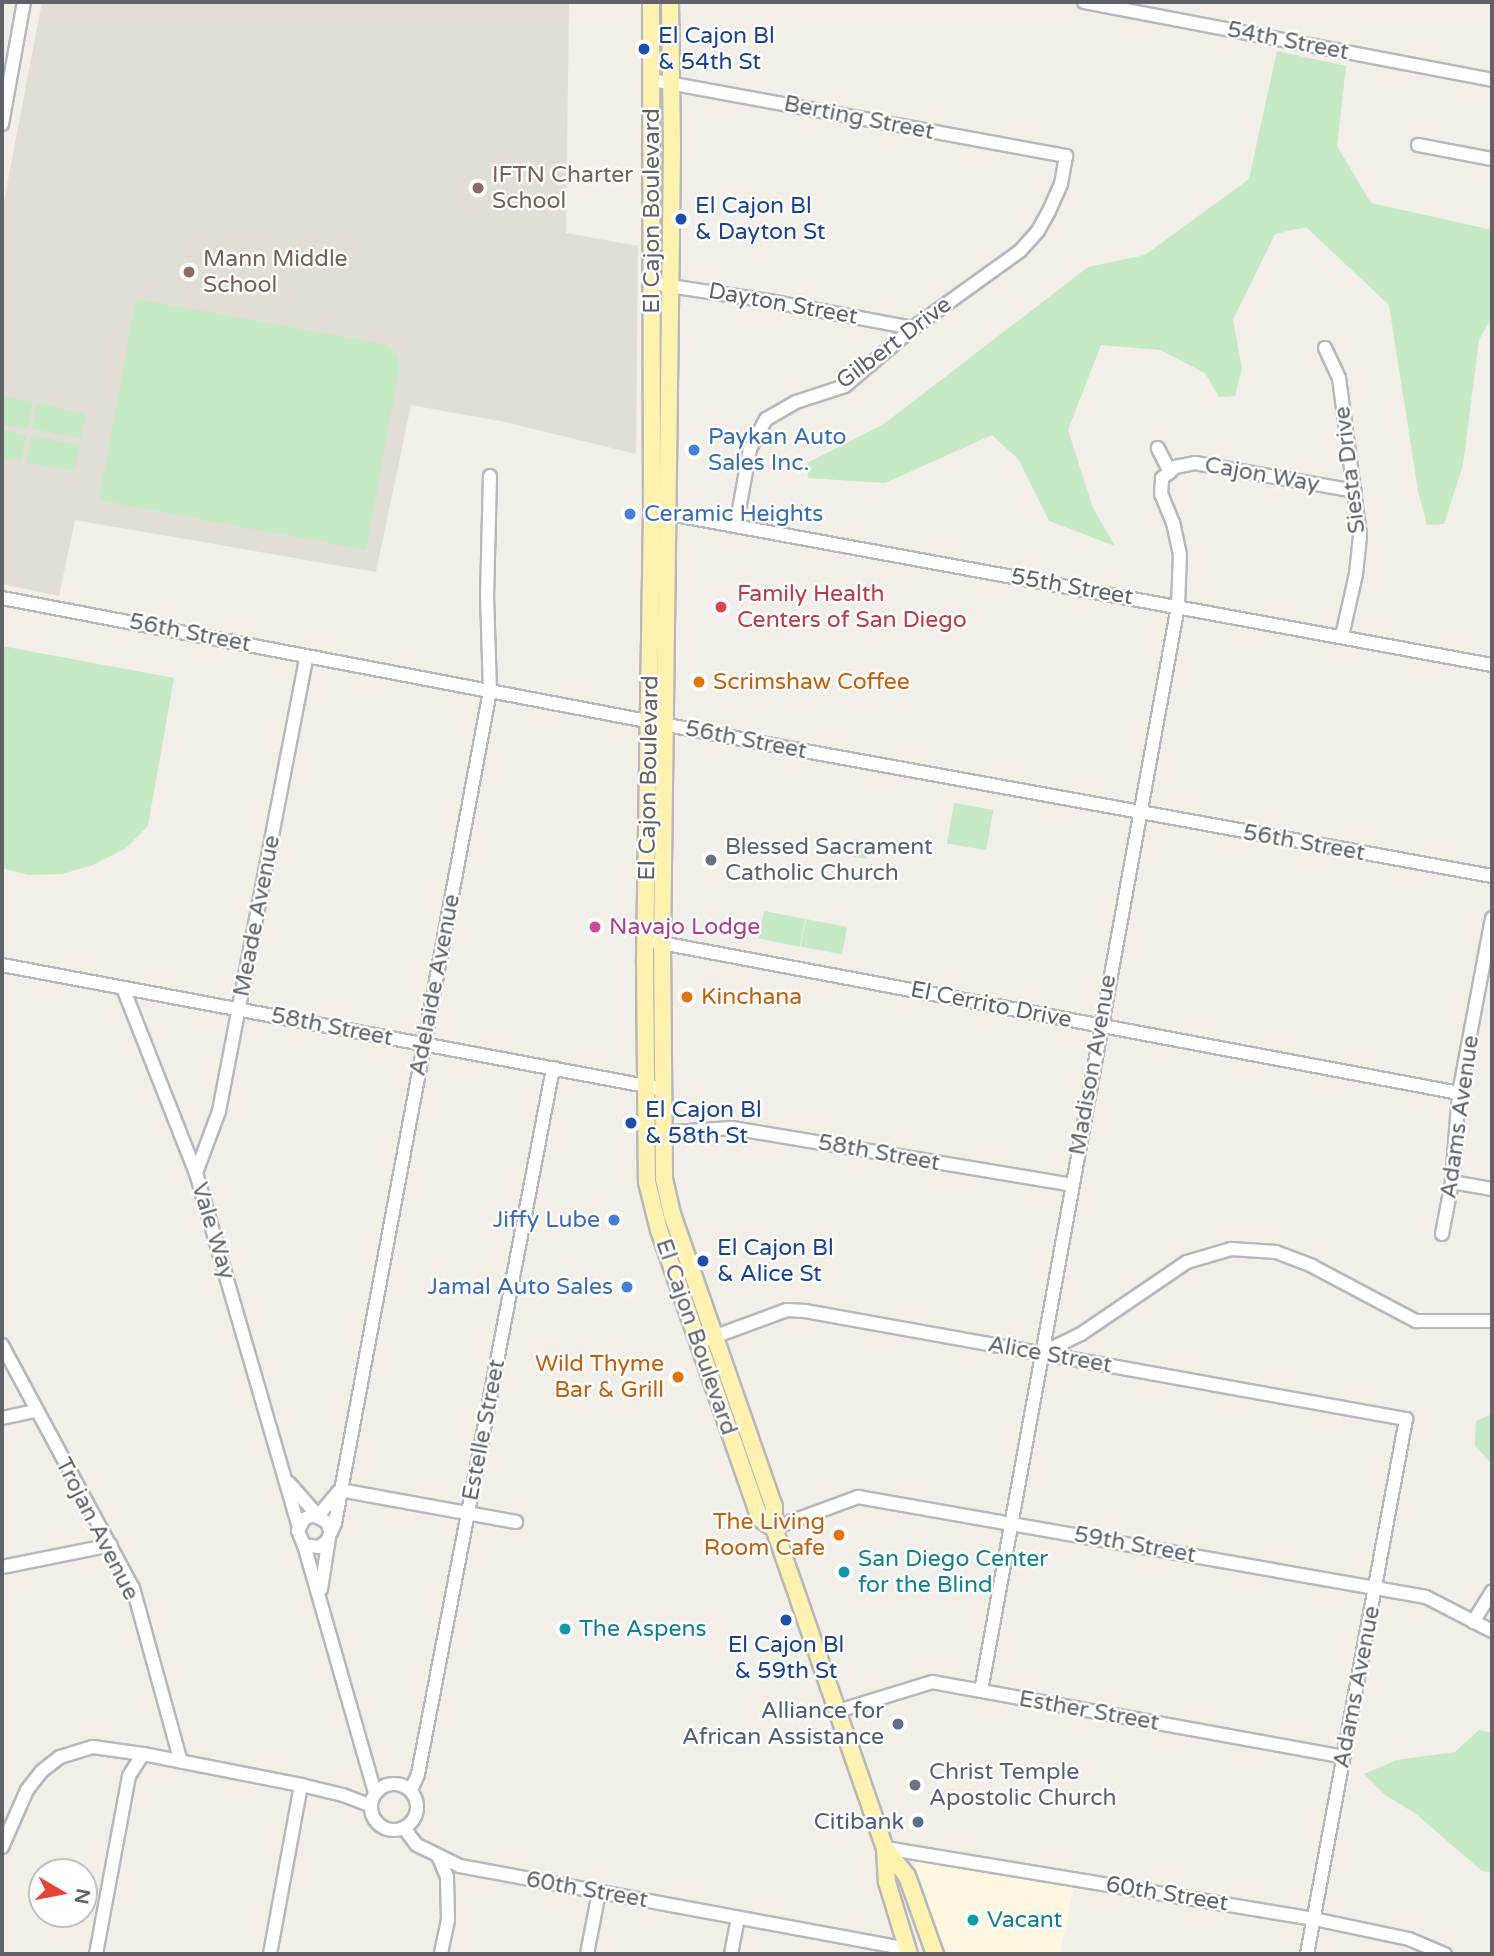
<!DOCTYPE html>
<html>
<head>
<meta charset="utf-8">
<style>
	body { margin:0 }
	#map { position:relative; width:1494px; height:1956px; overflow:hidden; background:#f1efe8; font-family:"Varela Round",sans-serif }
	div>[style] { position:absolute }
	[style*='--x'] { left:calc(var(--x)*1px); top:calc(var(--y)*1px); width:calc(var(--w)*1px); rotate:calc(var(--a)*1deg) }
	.commercial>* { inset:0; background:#fef7e0 }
	.education>* { inset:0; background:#e1ded6 }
	.green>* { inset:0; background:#c5e8c5; transform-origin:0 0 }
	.roads { filter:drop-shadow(2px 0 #b5b8bc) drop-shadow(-2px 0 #b5b8bc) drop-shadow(0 2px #b5b8bc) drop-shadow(0 -2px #b5b8bc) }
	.minor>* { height:12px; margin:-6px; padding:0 6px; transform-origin:6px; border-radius:6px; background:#fff }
	.minor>.ring { margin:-6px; padding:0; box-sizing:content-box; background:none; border:12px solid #fff; border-radius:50% }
	.major>* { height:16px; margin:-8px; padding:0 8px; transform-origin:8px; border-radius:8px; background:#fff2af }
	.dots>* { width:19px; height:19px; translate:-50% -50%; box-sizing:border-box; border:4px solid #fff; border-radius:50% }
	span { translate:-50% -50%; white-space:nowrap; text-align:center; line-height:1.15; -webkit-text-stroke:5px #fff; paint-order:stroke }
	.transit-label { font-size:23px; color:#164399 }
	.left { translate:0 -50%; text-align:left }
	.street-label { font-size:23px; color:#5f6368 }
	.education-label { font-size:23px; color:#785e54 }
	.shop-label { font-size:23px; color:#366cbe }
	.right { translate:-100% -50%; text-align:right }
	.health-label { font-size:23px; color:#be3a42 }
	.food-label { font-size:23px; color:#c56008 }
	.worship-label { font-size:23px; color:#5b616d }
	.hotel-label { font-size:23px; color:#b23c85 }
	.culture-label { font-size:23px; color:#0d838f }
	.service-label { font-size:23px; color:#4e5e75 }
	.frame { position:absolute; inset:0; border:4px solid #5f6368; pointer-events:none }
	.north { position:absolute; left:28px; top:1858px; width:70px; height:70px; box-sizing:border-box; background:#fff; border:2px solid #bfc1c3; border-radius:50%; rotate:100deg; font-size:19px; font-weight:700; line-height:28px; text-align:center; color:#5f6368 }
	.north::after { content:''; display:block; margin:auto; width:24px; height:32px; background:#ea4335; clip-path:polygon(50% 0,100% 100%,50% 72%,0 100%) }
</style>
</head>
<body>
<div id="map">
	<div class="commercial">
		<i style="clip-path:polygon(919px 1857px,1074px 1886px,1060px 1954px,947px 1954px,915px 1865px)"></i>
	</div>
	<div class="education">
		<i style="clip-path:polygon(42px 2px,569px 2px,566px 233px,638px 246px,636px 454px,505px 422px,411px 405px,376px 572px,75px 520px,59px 596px,2px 584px,2px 211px)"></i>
	</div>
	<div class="green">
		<i style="clip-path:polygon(1277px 51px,1346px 66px,1337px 146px,1371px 203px,1492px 230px,1492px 316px,1479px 340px,1463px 465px,1444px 524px,1427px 525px,1418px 491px,1389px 305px,1306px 227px,1275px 234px,1233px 320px,1242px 368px,1235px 396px,1219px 397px,1205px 373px,1160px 350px,1101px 345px,1068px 430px,1093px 508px,1115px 546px,1049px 521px,1019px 460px,992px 435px,885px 483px,808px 478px,807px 463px,884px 424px,1088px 267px,1145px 255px,1249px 179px)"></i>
		<i style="clip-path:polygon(136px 299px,389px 345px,398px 357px,399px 370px,366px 550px,99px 500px)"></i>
		<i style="clip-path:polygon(2px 396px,33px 402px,28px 429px,2px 424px)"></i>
		<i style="left:37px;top:403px;width:50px;height:26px;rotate:12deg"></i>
		<i style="clip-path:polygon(2px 430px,27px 435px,21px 462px,2px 458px)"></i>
		<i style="left:31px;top:436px;width:50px;height:27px;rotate:10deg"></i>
		<i style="clip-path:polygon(2px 646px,174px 678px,148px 826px,126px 848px,93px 865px,62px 874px,28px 875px,2px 868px)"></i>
		<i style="left:954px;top:803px;width:40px;height:41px;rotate:10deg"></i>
		<i style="left:855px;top:839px;width:14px;height:18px;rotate:8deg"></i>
		<i style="left:764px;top:911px;width:42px;height:28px;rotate:11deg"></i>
		<i style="left:806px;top:919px;width:42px;height:28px;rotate:11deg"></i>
		<i style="clip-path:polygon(1492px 1414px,1492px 1464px,1475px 1446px,1476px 1421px)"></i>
		<i style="clip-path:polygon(1479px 1730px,1492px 1733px,1492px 1873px,1482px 1871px,1416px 1814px,1384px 1794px,1364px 1774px,1397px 1760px,1455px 1752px)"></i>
	</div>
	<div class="roads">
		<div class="minor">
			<i style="--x:1084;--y:2;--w:415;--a:10.8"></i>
			<i style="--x:652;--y:80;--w:421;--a:10.4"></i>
			<i style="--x:1066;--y:156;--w:28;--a:100"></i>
			<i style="--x:1061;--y:184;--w:30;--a:114"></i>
			<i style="--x:1049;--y:211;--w:23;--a:119"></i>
			<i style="--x:1038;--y:231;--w:27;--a:132"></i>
			<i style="--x:1020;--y:251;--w:132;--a:144.3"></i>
			<i style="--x:913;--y:328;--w:89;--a:139.5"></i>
			<i style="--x:845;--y:386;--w:52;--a:161.9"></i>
			<i style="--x:796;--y:402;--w:34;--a:150"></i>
			<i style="--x:766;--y:419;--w:34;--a:118"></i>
			<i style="--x:750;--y:449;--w:78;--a:100.3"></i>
			<i style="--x:2;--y:124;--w:124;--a:-79.8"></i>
			<i style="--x:1418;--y:145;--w:75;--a:10.7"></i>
			<i style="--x:663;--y:285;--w:107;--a:8.6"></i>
			<i style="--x:769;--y:301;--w:147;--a:10.6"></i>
			<i style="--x:1325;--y:348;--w:33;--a:65"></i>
			<i style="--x:1339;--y:378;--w:159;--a:82.4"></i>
			<i style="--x:1360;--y:536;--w:38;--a:96"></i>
			<i style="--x:1356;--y:574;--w:64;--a:102.7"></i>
			<i style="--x:1170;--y:472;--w:7;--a:-45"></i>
			<i style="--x:1175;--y:467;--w:20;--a:-11"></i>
			<i style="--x:1195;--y:463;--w:162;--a:9.9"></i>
			<i style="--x:659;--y:512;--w:847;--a:10.41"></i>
			<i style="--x:2;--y:598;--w:795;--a:10.8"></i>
			<i style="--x:783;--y:747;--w:721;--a:10.31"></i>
			<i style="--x:656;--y:942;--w:817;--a:10.65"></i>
			<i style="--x:2;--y:965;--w:672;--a:10.64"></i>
			<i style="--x:123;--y:988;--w:199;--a:68.5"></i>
			<i style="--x:196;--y:1173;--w:369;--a:73.8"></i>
			<i style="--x:645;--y:1134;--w:87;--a:-3.9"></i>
			<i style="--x:732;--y:1128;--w:345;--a:9.5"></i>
			<i style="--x:196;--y:1173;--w:66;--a:-69.6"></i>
			<i style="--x:219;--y:1111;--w:463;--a:-79.1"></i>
			<i style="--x:1452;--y:1182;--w:41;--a:9.9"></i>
			<i style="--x:1442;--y:1234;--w:53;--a:-79.1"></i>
			<i style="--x:1452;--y:1182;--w:89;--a:-85.5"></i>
			<i style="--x:1459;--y:1093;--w:178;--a:-79.3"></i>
			<i style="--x:708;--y:1339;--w:84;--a:-20.2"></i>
			<i style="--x:787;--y:1310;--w:18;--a:3"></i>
			<i style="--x:805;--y:1311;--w:611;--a:10.19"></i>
			<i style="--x:1406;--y:1419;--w:544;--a:100.48"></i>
			<i style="--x:2;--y:1345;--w:276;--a:61.7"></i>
			<i style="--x:133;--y:1588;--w:180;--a:74.6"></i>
			<i style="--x:1042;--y:1353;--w:43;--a:-26"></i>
			<i style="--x:1081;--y:1334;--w:128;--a:-34.2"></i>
			<i style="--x:1187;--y:1262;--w:46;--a:-16.5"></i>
			<i style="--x:1231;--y:1249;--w:45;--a:3.8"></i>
			<i style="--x:1276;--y:1252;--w:39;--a:21"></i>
			<i style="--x:1312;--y:1266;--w:118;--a:27.9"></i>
			<i style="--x:1416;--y:1321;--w:76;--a:0"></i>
			<i style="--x:2;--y:1418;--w:34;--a:-12"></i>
			<i style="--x:289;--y:1483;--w:44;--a:48.7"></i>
			<i style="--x:318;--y:1516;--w:33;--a:-50"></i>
			<i style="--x:340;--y:1490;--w:179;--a:10.3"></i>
			<i style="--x:774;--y:1528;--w:90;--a:-20.3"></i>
			<i style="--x:858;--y:1497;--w:577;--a:9.98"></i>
			<i style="--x:1426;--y:1597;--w:74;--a:27.3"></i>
			<i style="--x:330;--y:1531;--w:9;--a:-108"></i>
			<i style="--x:327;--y:1522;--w:16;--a:-153"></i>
			<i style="--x:313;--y:1515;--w:10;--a:156"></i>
			<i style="--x:304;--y:1519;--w:13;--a:117"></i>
			<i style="--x:298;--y:1531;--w:15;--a:67"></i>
			<i style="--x:304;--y:1545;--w:15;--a:8"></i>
			<i style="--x:319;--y:1547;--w:10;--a:-37"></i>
			<i style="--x:327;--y:1541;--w:20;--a:-66"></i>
			<i style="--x:335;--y:1523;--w:846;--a:-79.45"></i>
			<i style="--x:490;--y:691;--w:93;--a:-91.8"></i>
			<i style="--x:487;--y:598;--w:122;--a:-88.6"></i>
			<i style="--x:304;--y:1545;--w:257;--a:74"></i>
			<i style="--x:2;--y:1567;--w:111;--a:-11.4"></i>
			<i style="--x:321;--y:1589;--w:52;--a:-81.1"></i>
			<i style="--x:1473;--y:1622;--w:36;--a:-58"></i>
			<i style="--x:981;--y:1691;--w:1103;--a:-79.71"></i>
			<i style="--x:1178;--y:606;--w:51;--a:-87.8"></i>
			<i style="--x:1180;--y:555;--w:33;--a:-102"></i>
			<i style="--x:1173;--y:523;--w:31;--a:-112"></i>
			<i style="--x:1161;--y:494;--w:16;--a:-86"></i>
			<i style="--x:1162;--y:478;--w:10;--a:-37"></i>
			<i style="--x:1170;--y:472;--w:27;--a:-117"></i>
			<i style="--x:838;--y:1711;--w:98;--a:-17.1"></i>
			<i style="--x:932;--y:1682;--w:418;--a:10.3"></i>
			<i class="ring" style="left:371px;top:1784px;width:34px;height:34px"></i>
			<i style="--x:411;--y:1790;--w:17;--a:-66"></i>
			<i style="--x:418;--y:1774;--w:719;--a:-79.17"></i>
			<i style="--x:404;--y:1828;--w:21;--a:53"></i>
			<i style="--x:417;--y:1845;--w:48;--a:26"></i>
			<i style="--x:460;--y:1866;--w:455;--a:10.5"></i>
			<i style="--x:2;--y:1847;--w:62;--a:-66.3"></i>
			<i style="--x:27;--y:1790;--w:24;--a:-52"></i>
			<i style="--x:42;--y:1771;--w:23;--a:-38"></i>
			<i style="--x:60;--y:1757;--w:34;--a:-17"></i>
			<i style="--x:93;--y:1747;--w:50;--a:8"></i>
			<i style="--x:143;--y:1754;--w:161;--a:11.1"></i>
			<i style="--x:301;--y:1785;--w:43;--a:13.4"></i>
			<i style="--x:343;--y:1795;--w:30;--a:21"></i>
			<i style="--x:885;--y:1848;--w:435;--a:9.4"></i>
			<i style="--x:1314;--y:1919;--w:97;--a:11.9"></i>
			<i style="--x:1409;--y:1939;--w:39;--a:23"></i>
			<i style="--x:439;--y:1858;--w:21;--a:67"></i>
			<i style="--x:447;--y:1877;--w:43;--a:88.7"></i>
			<i style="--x:448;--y:1920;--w:35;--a:102"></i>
			<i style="--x:96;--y:1954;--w:181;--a:-79.5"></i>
			<i style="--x:129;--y:1776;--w:26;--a:-58"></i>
			<i style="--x:270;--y:1954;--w:172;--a:-79.6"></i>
			<i style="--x:587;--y:1954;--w:63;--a:-79"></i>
			<i style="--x:731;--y:1954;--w:37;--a:-79"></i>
		</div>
		<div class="major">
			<i style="--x:651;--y:2;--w:509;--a:89.89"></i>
			<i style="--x:652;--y:511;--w:452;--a:90.9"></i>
			<i style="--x:645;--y:963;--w:219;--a:89.5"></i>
			<i style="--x:647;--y:1182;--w:49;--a:76"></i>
			<i style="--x:659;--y:1230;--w:306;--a:70.7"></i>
			<i style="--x:760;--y:1519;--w:17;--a:33"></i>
			<i style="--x:670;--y:2;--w:148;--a:89.2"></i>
			<i style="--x:672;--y:150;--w:793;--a:90.72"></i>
			<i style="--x:662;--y:943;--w:236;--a:89.5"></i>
			<i style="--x:664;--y:1179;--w:36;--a:77"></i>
			<i style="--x:672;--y:1214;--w:310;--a:70.8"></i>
			<i style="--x:774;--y:1507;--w:21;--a:90"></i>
			<i style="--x:774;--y:1528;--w:339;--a:70.9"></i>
			<i style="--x:885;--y:1848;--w:34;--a:87"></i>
			<i style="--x:887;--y:1882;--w:75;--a:73"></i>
			<i style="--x:885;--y:1848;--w:36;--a:52"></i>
			<i style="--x:907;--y:1876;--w:83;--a:70.3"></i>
		</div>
	</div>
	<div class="dots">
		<i style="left:644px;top:49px;background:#1a4fb4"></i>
		<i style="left:478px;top:188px;background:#8d6e63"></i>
		<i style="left:681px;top:219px;background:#1a4fb4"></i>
		<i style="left:189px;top:272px;background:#8d6e63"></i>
		<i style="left:694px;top:450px;background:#3f7fe0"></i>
		<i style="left:630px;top:514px;background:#3f7fe0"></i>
		<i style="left:721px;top:607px;background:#e0444e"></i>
		<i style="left:699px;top:682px;background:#e8710a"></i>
		<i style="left:711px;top:860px;background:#6b7280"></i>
		<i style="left:595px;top:927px;background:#d1479c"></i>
		<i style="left:687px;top:997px;background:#e8710a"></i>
		<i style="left:631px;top:1123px;background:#1a4fb4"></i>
		<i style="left:614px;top:1220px;background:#3f7fe0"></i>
		<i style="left:703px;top:1261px;background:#1a4fb4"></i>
		<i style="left:627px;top:1287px;background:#3f7fe0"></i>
		<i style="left:678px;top:1377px;background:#e8710a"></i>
		<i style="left:839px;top:1535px;background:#e8710a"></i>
		<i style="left:844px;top:1572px;background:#0f9aa8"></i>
		<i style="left:786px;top:1620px;background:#1a4fb4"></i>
		<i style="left:565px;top:1629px;background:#0f9aa8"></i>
		<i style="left:898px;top:1724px;background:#5c6f8a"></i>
		<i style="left:915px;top:1785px;background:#6b7280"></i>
		<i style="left:918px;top:1822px;background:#5c6f8a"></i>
		<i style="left:973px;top:1920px;background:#0f9aa8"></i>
	</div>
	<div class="transit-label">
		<span class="left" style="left:658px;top:49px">El Cajon Bl<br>&amp; 54th St</span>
		<span class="left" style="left:695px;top:219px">El Cajon Bl<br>&amp; Dayton St</span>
		<span class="left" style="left:645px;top:1123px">El Cajon Bl<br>&amp; 58th St</span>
		<span class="left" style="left:717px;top:1261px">El Cajon Bl<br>&amp; Alice St</span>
		<span style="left:786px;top:1658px">El Cajon Bl<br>&amp; 59th St</span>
	</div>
	<div class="street-label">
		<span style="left:1288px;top:41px;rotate:11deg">54th Street</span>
		<span style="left:859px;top:118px;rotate:11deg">Berting Street</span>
		<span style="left:652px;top:211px;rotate:-90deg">El Cajon Boulevard</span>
		<span style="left:783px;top:304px;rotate:10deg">Dayton Street</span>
		<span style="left:894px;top:343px;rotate:-37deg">Gilbert Drive</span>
		<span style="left:1350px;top:470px;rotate:-97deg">Siesta Drive</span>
		<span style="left:1262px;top:475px;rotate:10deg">Cajon Way</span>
		<span style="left:1072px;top:587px;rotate:10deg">55th Street</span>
		<span style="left:190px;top:633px;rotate:11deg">56th Street</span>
		<span style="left:746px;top:740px;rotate:11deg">56th Street</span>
		<span style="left:649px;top:778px;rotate:-89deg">El Cajon Boulevard</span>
		<span style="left:1304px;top:843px;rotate:10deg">56th Street</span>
		<span style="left:257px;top:916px;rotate:-79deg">Meade Avenue</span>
		<span style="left:435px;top:985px;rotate:-79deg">Adelaide Avenue</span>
		<span style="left:991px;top:1005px;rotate:11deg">El Cerrito Drive</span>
		<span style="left:332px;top:1027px;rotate:11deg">58th Street</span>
		<span style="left:1093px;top:1065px;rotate:-80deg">Madison Avenue</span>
		<span style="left:1460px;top:1117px;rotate:-82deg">Adams Avenue</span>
		<span style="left:879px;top:1153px;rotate:10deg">58th Street</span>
		<span style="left:213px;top:1231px;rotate:73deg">Vale Way</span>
		<span style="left:696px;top:1337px;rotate:71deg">El Cajon Boulevard</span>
		<span style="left:1050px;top:1355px;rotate:10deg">Alice Street</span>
		<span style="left:484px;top:1430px;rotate:-79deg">Estelle Street</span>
		<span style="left:97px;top:1529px;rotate:63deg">Trojan Avenue</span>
		<span style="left:1135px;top:1545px;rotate:10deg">59th Street</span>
		<span style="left:1357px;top:1687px;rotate:-79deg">Adams Avenue</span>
		<span style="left:1089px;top:1711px;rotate:10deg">Esther Street</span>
		<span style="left:587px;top:1890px;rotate:10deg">60th Street</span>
		<span style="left:1167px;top:1894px;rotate:9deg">60th Street</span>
	</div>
	<div class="education-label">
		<span class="left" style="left:492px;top:188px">IFTN Charter<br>School</span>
		<span class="left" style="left:203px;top:272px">Mann Middle<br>School</span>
	</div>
	<div class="shop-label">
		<span class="left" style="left:708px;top:450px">Paykan Auto<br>Sales Inc.</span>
		<span class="left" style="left:644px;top:514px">Ceramic Heights</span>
		<span class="right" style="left:600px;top:1220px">Jiffy Lube</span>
		<span class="right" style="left:613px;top:1287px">Jamal Auto Sales</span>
	</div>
	<div class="health-label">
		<span class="left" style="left:737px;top:607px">Family Health<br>Centers of San Diego</span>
	</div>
	<div class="food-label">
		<span class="left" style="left:713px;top:682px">Scrimshaw Coffee</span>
		<span class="left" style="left:701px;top:997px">Kinchana</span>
		<span class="right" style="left:664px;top:1377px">Wild Thyme<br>Bar &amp; Grill</span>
		<span class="right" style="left:825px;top:1535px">The Living<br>Room Cafe</span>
	</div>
	<div class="worship-label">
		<span class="left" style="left:725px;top:860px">Blessed Sacrament<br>Catholic Church</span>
		<span class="left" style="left:929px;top:1785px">Christ Temple<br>Apostolic Church</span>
	</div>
	<div class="hotel-label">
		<span class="left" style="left:609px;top:927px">Navajo Lodge</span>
	</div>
	<div class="culture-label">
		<span class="left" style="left:858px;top:1572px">San Diego Center<br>for the Blind</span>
		<span class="left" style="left:579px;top:1629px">The Aspens</span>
		<span class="left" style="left:987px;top:1920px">Vacant</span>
	</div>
	<div class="service-label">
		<span class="right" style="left:884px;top:1724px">Alliance for<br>African Assistance</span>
		<span class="right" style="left:904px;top:1822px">Citibank</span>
	</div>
	<div class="frame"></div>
	<div class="north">N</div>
</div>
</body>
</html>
